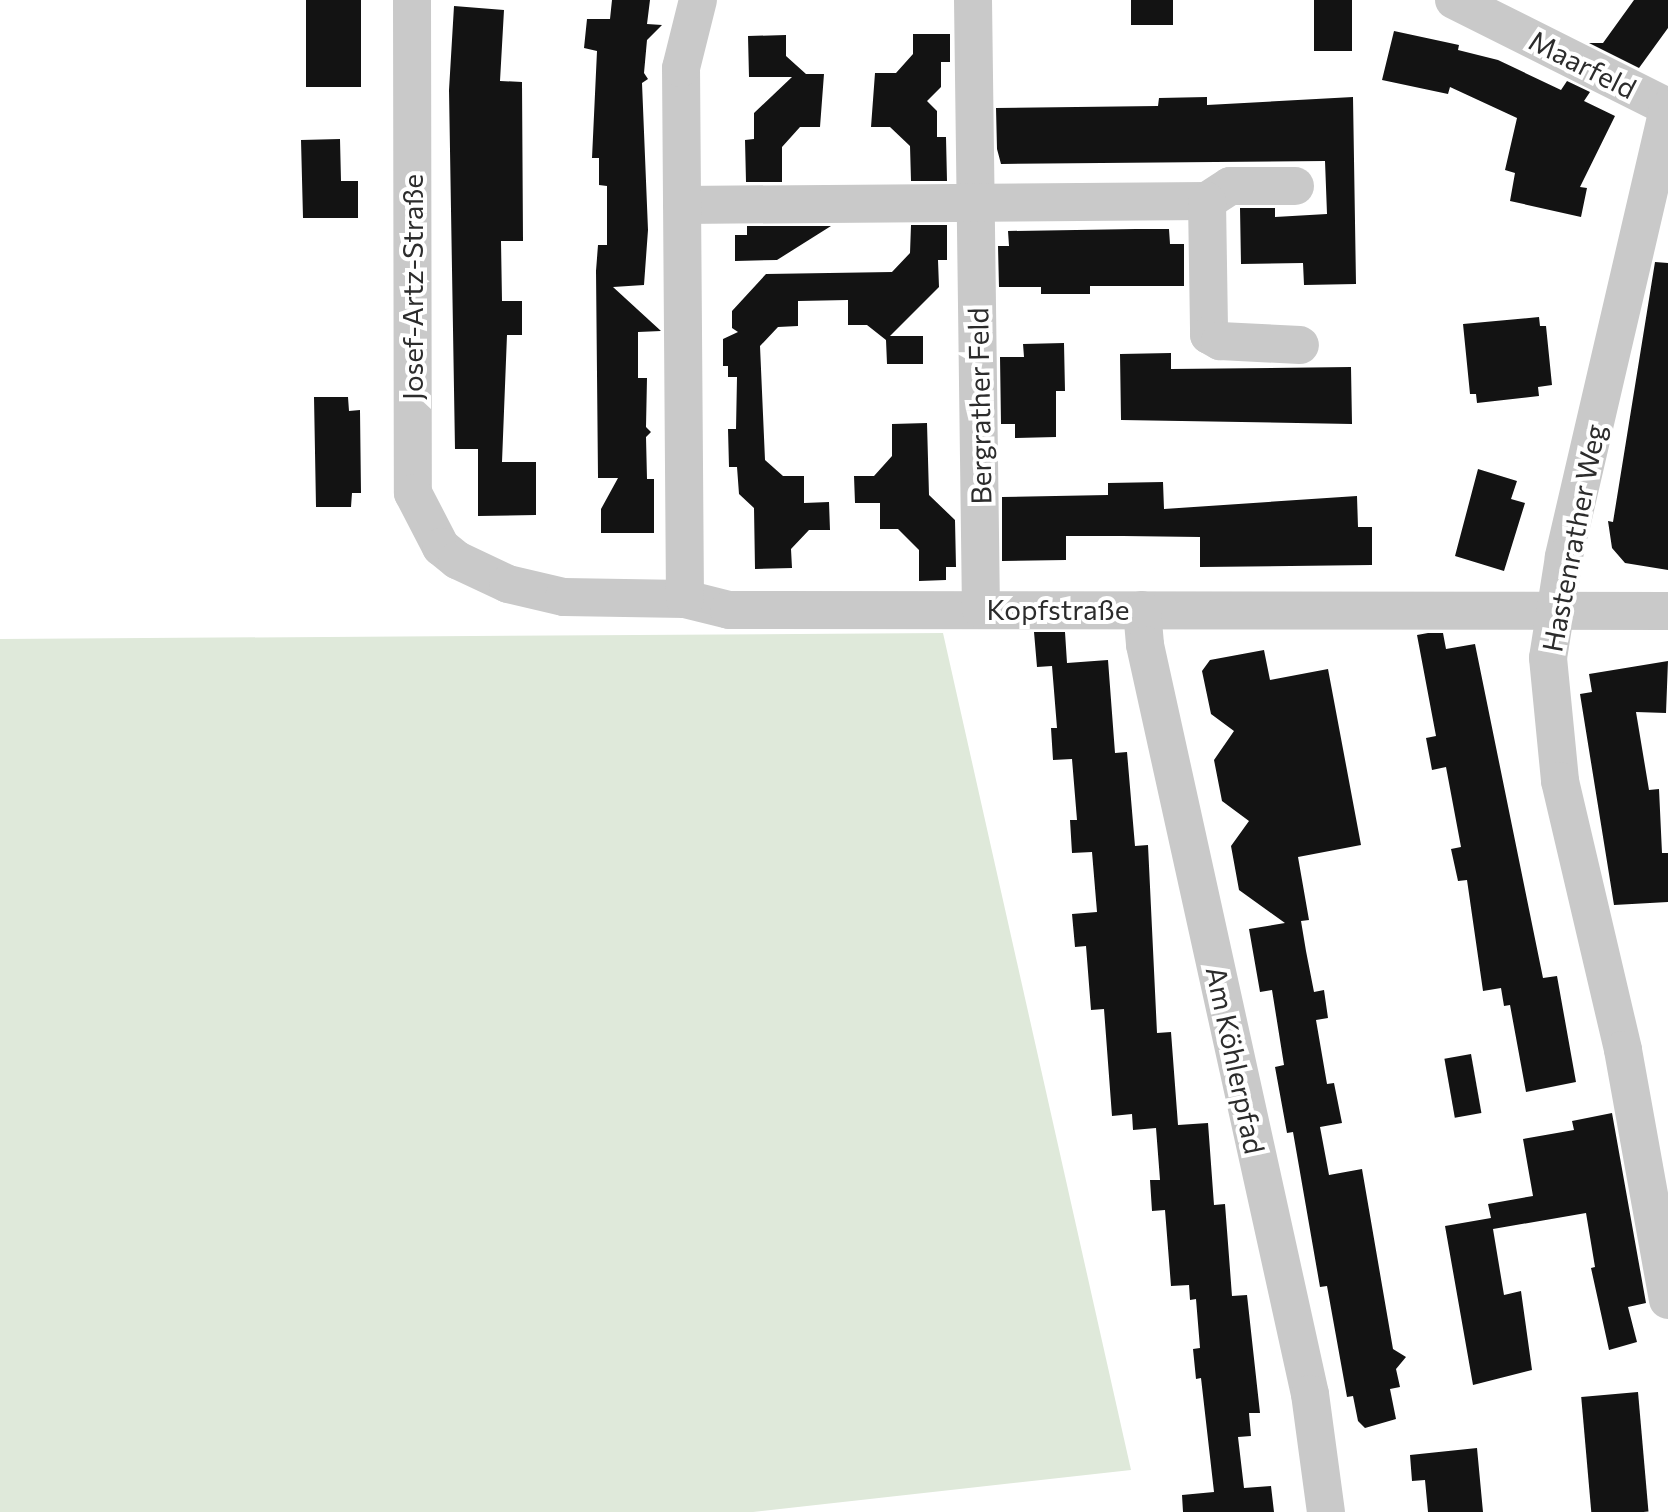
<!DOCTYPE html>
<html>
<head>
<meta charset="utf-8">
<style>
	body { margin:0 }
	#map { position:relative; width:1668px; height:1512px; overflow:hidden; background:#fff; font-family:Commissioner,sans-serif }
	div>[style] { position:absolute }
	[style*='--x'] { left:calc(var(--x)*1px); top:calc(var(--y)*1px); width:calc(var(--w)*1px); rotate:calc(var(--a)*1deg) }
	.green>* { inset:0; background:#dfe9da }
	.building>* { inset:0; background:#131313; transform-origin:0 0 }
	.minor>* { height:38px; margin:-19px; padding:0 19px; transform-origin:19px; border-radius:19px; background:#c9c9c9 }
	span { translate:-50% -50%; white-space:nowrap; text-align:center; line-height:1.15; -webkit-text-stroke:8px #fff; paint-order:stroke }
	.street-label { font-size:28px; color:#2c2c2c }
</style>
</head>
<body>
<div id="map">
	<div class="green">
		<i style="clip-path:polygon(943px 633px,1131px 1470px,753px 1512px,0 1512px,0 639px)"></i>
	</div>
	<div class="building">
		<i style="left:306px;top:0;width:55px;height:87px"></i>
		<i style="clip-path:polygon(612px 0,650px 0,647px 24px,662px 25px,647px 40px,644px 73px,648px 79px,642px 83px,648px 230px,644px 285px,613px 287px,661px 331px,638px 332px,638px 378px,647px 378px,646px 427px,651px 432px,646px 437px,647px 479px,654px 479px,654px 533px,601px 533px,601px 509px,618px 478px,598px 478px,596px 271px,598px 245px,607px 245px,607px 186px,599px 185px,599px 158px,592px 158px,597px 51px,584px 48px,587px 19px,610px 19px)"></i>
		<i style="left:1131px;top:0;width:42px;height:25px"></i>
		<i style="left:1314px;top:0;width:38px;height:51px"></i>
		<i style="clip-path:polygon(1634px 0,1668px 0,1668px 28px,1639px 68px,1589px 43px,1603px 43px)"></i>
		<i style="clip-path:polygon(454px 6px,504px 10px,500px 81px,522px 82px,523px 241px,501px 241px,502px 301px,522px 301px,522px 335px,507px 335px,502px 462px,536px 462px,536px 515px,478px 516px,478px 449px,455px 449px,449px 90px)"></i>
		<i style="clip-path:polygon(1394px 31px,1459px 45px,1458px 50px,1498px 60px,1561px 90px,1567px 81px,1590px 92px,1584px 101px,1615px 116px,1580px 187px,1587px 188px,1581px 217px,1510px 201px,1515px 173px,1505px 170px,1517px 118px,1450px 87px,1448px 94px,1382px 80px)"></i>
		<i style="clip-path:polygon(913px 34px,950px 34px,950px 62px,941px 62px,941px 87px,927px 101px,937px 111px,937px 137px,946px 137px,947px 181px,911px 181px,910px 146px,890px 127px,871px 127px,875px 73px,896px 73px,913px 54px)"></i>
		<i style="clip-path:polygon(786px 35px,786px 56px,806px 74px,824px 74px,820px 127px,800px 127px,782px 147px,782px 182px,746px 182px,745px 140px,754px 139px,754px 113px,792px 77px,749px 77px,748px 36px)"></i>
		<i style="clip-path:polygon(1207px 97px,1207px 105px,1353px 97px,1356px 284px,1304px 285px,1303px 263px,1241px 264px,1240px 208px,1275px 208px,1275px 217px,1327px 214px,1325px 161px,1001px 164px,997px 149px,996px 108px,1158px 106px,1159px 98px)"></i>
		<i style="clip-path:polygon(340px 139px,341px 181px,358px 181px,358px 218px,303px 218px,301px 140px)"></i>
		<i style="clip-path:polygon(911px 225px,947px 225px,947px 260px,938px 260px,939px 287px,890px 336px,923px 336px,923px 364px,887px 364px,886px 340px,867px 325px,848px 325px,848px 300px,798px 301px,798px 326px,778px 327px,760px 346px,765px 460px,783px 476px,804px 476px,804px 503px,829px 502px,830px 530px,809px 530px,791px 549px,792px 568px,755px 569px,754px 508px,739px 494px,737px 467px,729px 467px,728px 429px,736px 429px,737px 377px,728px 377px,728px 366px,723px 366px,723px 339px,738px 332px,732px 328px,732px 311px,766px 274px,892px 272px,910px 253px)"></i>
		<i style="clip-path:polygon(747px 226px,831px 226px,777px 260px,735px 261px,735px 235px,747px 235px)"></i>
		<i style="clip-path:polygon(1136px 229px,1169px 229px,1170px 244px,1184px 244px,1184px 286px,1090px 286px,1090px 294px,1041px 294px,1041px 287px,999px 287px,998px 246px,1009px 246px,1008px 231px)"></i>
		<i style="clip-path:polygon(1655px 262px,1668px 263px,1668px 570px,1625px 563px,1612px 548px,1608px 521px,1613px 522px)"></i>
		<i style="clip-path:polygon(1539px 317px,1540px 326px,1546px 326px,1552px 385px,1538px 387px,1539px 396px,1477px 403px,1476px 394px,1470px 394px,1463px 324px)"></i>
		<i style="clip-path:polygon(1064px 343px,1065px 391px,1056px 391px,1056px 437px,1015px 438px,1015px 424px,1001px 424px,1000px 357px,1024px 357px,1023px 344px)"></i>
		<i style="clip-path:polygon(1171px 353px,1171px 369px,1351px 367px,1352px 424px,1121px 420px,1120px 354px)"></i>
		<i style="clip-path:polygon(314px 397px,348px 397px,349px 411px,360px 410px,361px 493px,352px 493px,351px 507px,316px 507px)"></i>
		<i style="clip-path:polygon(927px 423px,929px 495px,955px 520px,956px 567px,946px 567px,946px 580px,919px 581px,919px 550px,898px 529px,880px 529px,880px 503px,855px 503px,854px 476px,874px 476px,892px 456px,892px 424px)"></i>
		<i style="clip-path:polygon(1478px 469px,1517px 481px,1511px 499px,1525px 503px,1504px 571px,1455px 556px)"></i>
		<i style="clip-path:polygon(1163px 482px,1164px 509px,1357px 496px,1358px 527px,1372px 527px,1372px 565px,1200px 567px,1200px 537px,1123px 536px,1066px 536px,1066px 560px,1002px 561px,1002px 497px,1108px 495px,1108px 483px)"></i>
		<i style="clip-path:polygon(1034px 632px,1065px 632px,1067px 663px,1108px 660px,1115px 753px,1127px 752px,1135px 846px,1148px 845px,1157px 1033px,1171px 1032px,1178px 1125px,1208px 1123px,1214px 1205px,1225px 1204px,1232px 1296px,1247px 1295px,1260px 1413px,1249px 1413px,1251px 1436px,1238px 1437px,1244px 1488px,1271px 1486px,1274px 1512px,1183px 1512px,1182px 1495px,1214px 1492px,1201px 1378px,1196px 1379px,1193px 1349px,1200px 1348px,1196px 1299px,1190px 1300px,1189px 1285px,1171px 1286px,1165px 1210px,1152px 1211px,1150px 1180px,1160px 1180px,1156px 1128px,1133px 1130px,1132px 1114px,1112px 1116px,1104px 1009px,1091px 1010px,1086px 946px,1075px 947px,1072px 914px,1097px 912px,1092px 852px,1072px 853px,1070px 820px,1077px 820px,1072px 759px,1053px 760px,1051px 728px,1057px 728px,1052px 666px,1037px 667px)"></i>
		<i style="clip-path:polygon(1428px 633px,1443px 633px,1446px 649px,1475px 644px,1543px 978px,1557px 976px,1576px 1082px,1526px 1092px,1510px 1005px,1504px 1006px,1501px 988px,1483px 991px,1467px 880px,1458px 881px,1451px 849px,1461px 847px,1446px 767px,1432px 770px,1426px 738px,1436px 736px,1417px 635px)"></i>
		<i style="clip-path:polygon(1264px 650px,1270px 680px,1328px 669px,1361px 845px,1298px 857px,1309px 920px,1301px 921px,1306px 951px,1314px 992px,1324px 990px,1328px 1018px,1316px 1020px,1327px 1084px,1334px 1083px,1342px 1123px,1320px 1127px,1329px 1175px,1362px 1169px,1393px 1349px,1406px 1357px,1396px 1369px,1400px 1387px,1390px 1389px,1396px 1419px,1365px 1428px,1358px 1421px,1353px 1396px,1347px 1397px,1327px 1286px,1320px 1287px,1293px 1132px,1287px 1133px,1275px 1067px,1284px 1065px,1272px 990px,1260px 992px,1249px 929px,1285px 923px,1239px 890px,1231px 846px,1249px 821px,1222px 801px,1214px 760px,1234px 731px,1211px 714px,1202px 671px,1210px 660px)"></i>
		<i style="clip-path:polygon(1668px 661px,1666px 713px,1636px 712px,1649px 790px,1659px 789px,1662px 853px,1668px 853px,1668px 902px,1614px 905px,1580px 694px,1592px 692px,1589px 674px)"></i>
		<i style="left:1471px;top:1054px;width:60px;height:27px;rotate:80deg"></i>
		<i style="clip-path:polygon(1612px 1113px,1646px 1303px,1628px 1307px,1637px 1342px,1609px 1350px,1591px 1268px,1595px 1267px,1586px 1213px,1493px 1229px,1504px 1295px,1521px 1291px,1532px 1370px,1473px 1385px,1445px 1226px,1491px 1218px,1488px 1204px,1533px 1196px,1523px 1139px,1574px 1130px,1572px 1121px)"></i>
		<i style="left:1638px;top:1392px;width:120px;height:57px;rotate:85deg"></i>
		<i style="clip-path:polygon(1477px 1448px,1483px 1512px,1428px 1512px,1425px 1480px,1412px 1481px,1410px 1455px)"></i>
	</div>
	<div class="minor">
		<i style="--x:412;--y:0;--w:493;--a:89.9"></i>
		<i style="--x:413;--y:493;--w:61;--a:62.6"></i>
		<i style="--x:441;--y:547;--w:21;--a:39"></i>
		<i style="--x:457;--y:560;--w:56;--a:25.2"></i>
		<i style="--x:508;--y:584;--w:57;--a:13.1"></i>
		<i style="--x:564;--y:597;--w:121;--a:0.9"></i>
		<i style="--x:685;--y:599;--w:45;--a:14"></i>
		<i style="--x:729;--y:610;--w:939;--a:0.06"></i>
		<i style="--x:973;--y:0;--w:609;--a:89.25"></i>
		<i style="--x:1454;--y:0;--w:239;--a:26.6"></i>
		<i style="--x:1668;--y:109;--w:460;--a:103.1"></i>
		<i style="--x:1564;--y:557;--w:102;--a:99"></i>
		<i style="--x:1548;--y:658;--w:124;--a:84.4"></i>
		<i style="--x:1560;--y:781;--w:276;--a:76.8"></i>
		<i style="--x:1623;--y:1050;--w:254;--a:79.8"></i>
		<i style="--x:1207;--y:201;--w:27;--a:-33"></i>
		<i style="--x:1230;--y:186;--w:65;--a:0"></i>
		<i style="--x:682;--y:205;--w:525;--a:-0.44"></i>
		<i style="--x:1207;--y:201;--w:134;--a:89.1"></i>
		<i style="--x:1209;--y:335;--w:13;--a:29"></i>
		<i style="--x:1220;--y:341;--w:80;--a:2.9"></i>
		<i style="--x:685;--y:599;--w:531;--a:-90.43"></i>
		<i style="--x:681;--y:68;--w:70;--a:-76"></i>
		<i style="--x:1142;--y:610;--w:35;--a:85"></i>
		<i style="--x:1145;--y:645;--w:767;--a:77.58"></i>
		<i style="--x:1310;--y:1394;--w:119;--a:82.3"></i>
	</div>
	<div class="street-label">
		<span style="left:1583px;top:64px;rotate:27deg">Maarfeld</span>
		<span style="left:412px;top:287px;rotate:-90deg">Josef-Artz-Straße</span>
		<span style="left:979px;top:406px;rotate:-91deg">Bergrather Feld</span>
		<span style="left:1573px;top:538px;rotate:-79deg">Hastenrather Weg</span>
		<span style="left:1058px;top:609px">Kopfstraße</span>
		<span style="left:1236px;top:1060px;rotate:78deg">Am Köhlerpfad</span>
	</div>
</div>
</body>
</html>
